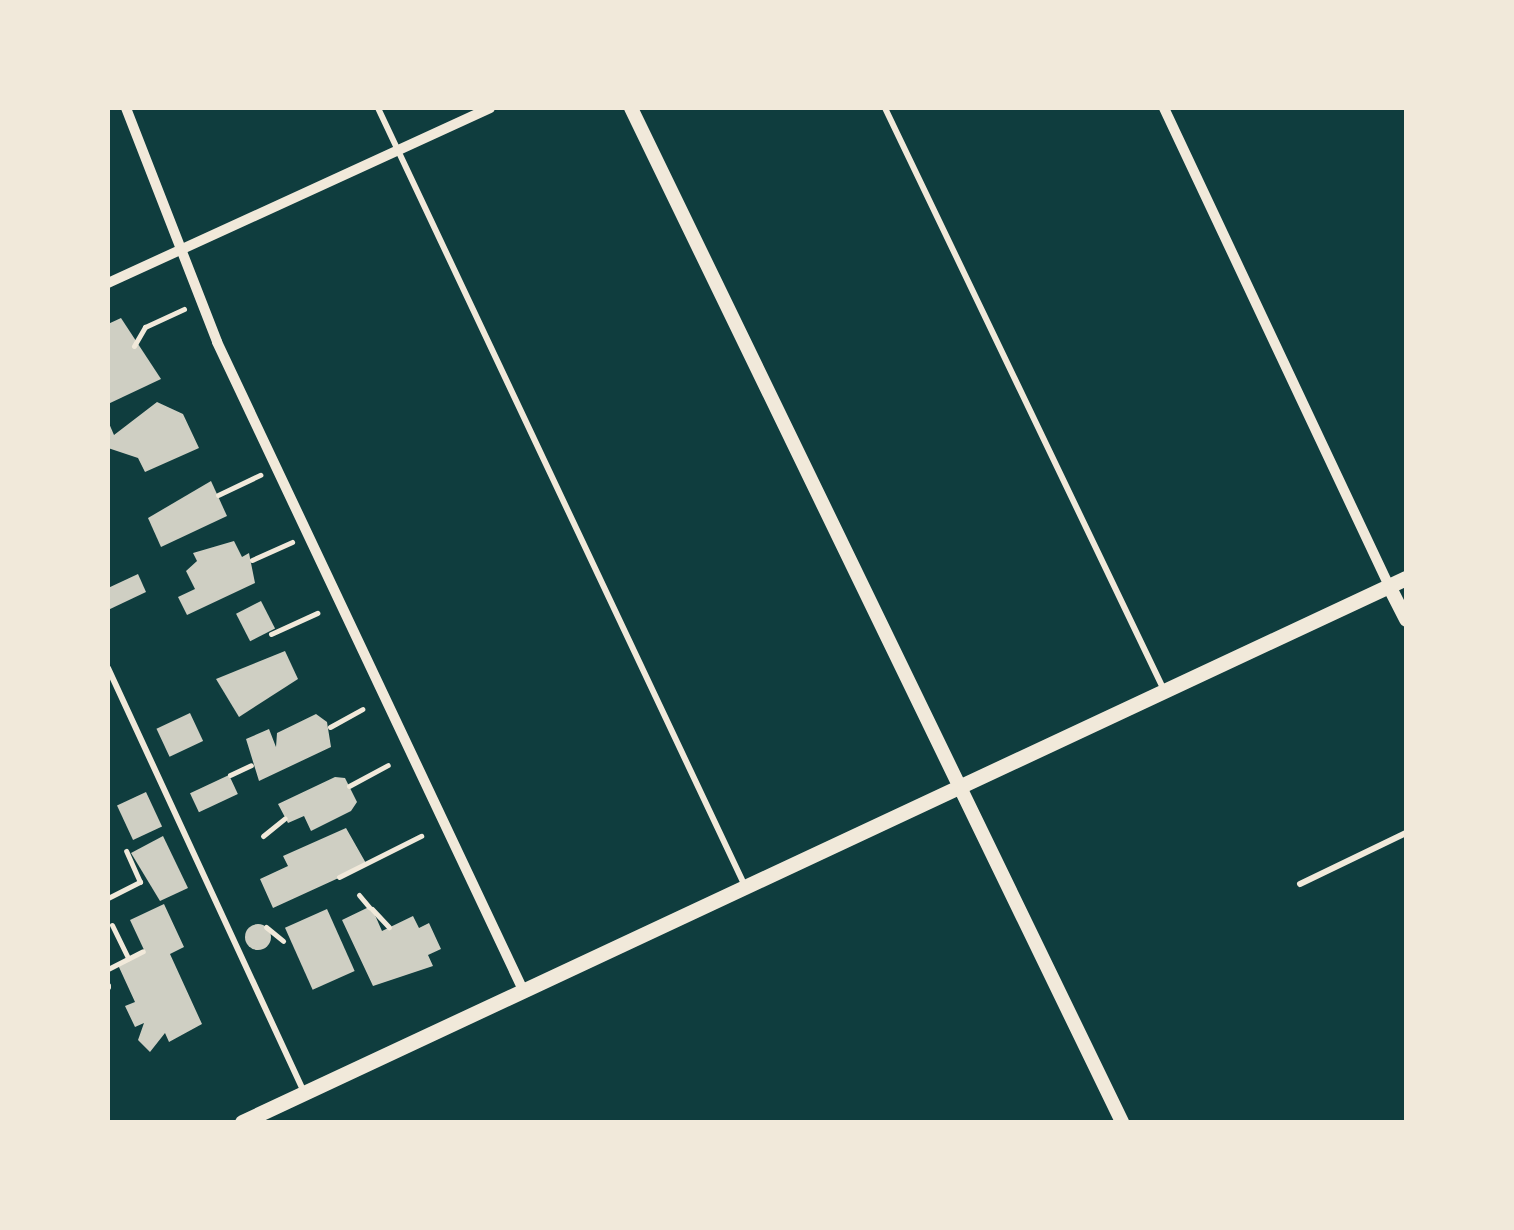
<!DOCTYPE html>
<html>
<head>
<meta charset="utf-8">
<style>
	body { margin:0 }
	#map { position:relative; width:1514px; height:1230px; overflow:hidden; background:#0f3d3e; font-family:Jost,sans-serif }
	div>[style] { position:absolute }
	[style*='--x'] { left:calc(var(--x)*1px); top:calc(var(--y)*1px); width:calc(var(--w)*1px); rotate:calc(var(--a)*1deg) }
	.building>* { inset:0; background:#cfcfc3; transform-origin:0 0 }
	.round { border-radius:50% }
	.path>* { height:5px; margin:-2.5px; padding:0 2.5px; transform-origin:2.5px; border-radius:2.5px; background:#f1e9da }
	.service>* { height:6px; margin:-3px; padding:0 3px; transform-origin:3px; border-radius:3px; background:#f1e9da }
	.minor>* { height:10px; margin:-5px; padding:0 5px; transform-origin:5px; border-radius:5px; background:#f1e9da }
	.tertiary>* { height:14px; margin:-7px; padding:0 7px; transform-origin:7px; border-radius:7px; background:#f1e9da }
	.secondary>* { height:15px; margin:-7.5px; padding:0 7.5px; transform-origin:7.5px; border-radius:7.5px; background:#f1e9da }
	span { translate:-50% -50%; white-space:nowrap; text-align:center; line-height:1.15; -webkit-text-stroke:8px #f1e9da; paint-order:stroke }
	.frame { position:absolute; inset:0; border:110px solid #f1e9da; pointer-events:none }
</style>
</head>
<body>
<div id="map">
	<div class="building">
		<i style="clip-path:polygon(121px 318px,161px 379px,108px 404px,108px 324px)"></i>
		<i style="clip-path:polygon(157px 402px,183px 414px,199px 448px,145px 472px,138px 458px,108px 448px,108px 421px,114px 435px)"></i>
		<i style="clip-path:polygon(211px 481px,227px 516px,161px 547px,148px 518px)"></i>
		<i style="clip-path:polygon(234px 541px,242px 557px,249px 553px,255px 583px,187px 615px,178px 597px,195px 589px,186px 571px,197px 561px,193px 553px)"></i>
		<i style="clip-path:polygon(138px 574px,146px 592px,108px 610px,108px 588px)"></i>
		<i style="left:261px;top:601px;width:31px;height:28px;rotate:63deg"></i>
		<i style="clip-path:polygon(285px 651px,298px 679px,239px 717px,216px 679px)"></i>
		<i style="left:190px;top:713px;width:31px;height:37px;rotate:65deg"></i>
		<i style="clip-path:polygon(316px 714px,327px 722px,331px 747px,259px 781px,246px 739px,269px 729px,276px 747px,277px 733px)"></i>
		<i style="left:229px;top:775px;width:21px;height:43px;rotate:65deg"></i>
		<i style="clip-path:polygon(335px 777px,345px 778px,357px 802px,351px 811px,311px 831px,304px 816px,288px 823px,278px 804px)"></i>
		<i style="left:146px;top:792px;width:38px;height:32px;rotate:65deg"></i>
		<i style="clip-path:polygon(346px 828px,367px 865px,273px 908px,260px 879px,288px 866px,283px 856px)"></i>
		<i style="clip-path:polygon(163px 836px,188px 888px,160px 901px,131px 853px)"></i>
		<i style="clip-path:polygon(164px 904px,184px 947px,170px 954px,202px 1024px,169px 1042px,165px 1033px,150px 1052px,138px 1040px,144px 1023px,135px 1027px,125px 1006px,135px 1002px,118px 965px,145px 952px,130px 920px)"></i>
		<i style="clip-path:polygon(371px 906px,382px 931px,413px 916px,419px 928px,429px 923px,441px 949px,428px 955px,433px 966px,373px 986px,342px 920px)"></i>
		<i style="left:327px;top:909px;width:68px;height:46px;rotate:66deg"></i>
		<i class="round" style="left:245px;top:924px;width:26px;height:26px"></i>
	</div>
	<div class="path">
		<i style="--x:134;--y:346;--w:22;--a:-60"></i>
		<i style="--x:145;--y:327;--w:43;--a:-24.8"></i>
		<i style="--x:218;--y:495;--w:47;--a:-25.5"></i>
		<i style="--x:252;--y:560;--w:44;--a:-24.2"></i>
		<i style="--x:271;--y:634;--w:51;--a:-24.5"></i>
		<i style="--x:330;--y:727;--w:37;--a:-29"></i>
		<i style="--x:230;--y:775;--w:23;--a:-25"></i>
		<i style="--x:349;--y:786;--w:44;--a:-28.3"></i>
		<i style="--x:263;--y:836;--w:28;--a:-39"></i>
		<i style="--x:339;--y:877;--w:92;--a:-26.6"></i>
		<i style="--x:359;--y:895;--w:16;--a:50"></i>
		<i style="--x:108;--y:898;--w:36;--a:-27"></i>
		<i style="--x:140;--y:882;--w:34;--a:-114"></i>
		<i style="--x:372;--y:909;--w:25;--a:47"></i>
		<i style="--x:112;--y:925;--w:37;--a:64"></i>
		<i style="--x:266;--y:927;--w:22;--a:39"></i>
		<i style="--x:108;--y:969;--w:39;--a:-27"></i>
		<i style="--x:108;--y:985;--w:2;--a:90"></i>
	</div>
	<div class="service">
		<i style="--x:378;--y:108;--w:860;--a:64.75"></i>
		<i style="--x:885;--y:108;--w:643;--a:64.39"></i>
		<i style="--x:108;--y:668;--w:468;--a:65.2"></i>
		<i style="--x:1300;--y:884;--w:118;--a:-25.7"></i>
	</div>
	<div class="minor">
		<i style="--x:126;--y:108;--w:251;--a:68.7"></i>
		<i style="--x:217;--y:342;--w:719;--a:64.72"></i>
		<i style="--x:1164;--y:108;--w:528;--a:64.79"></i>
		<i style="--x:108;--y:283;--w:420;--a:-24.6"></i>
	</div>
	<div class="tertiary">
		<i style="--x:631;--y:108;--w:1127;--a:64.16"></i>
		<i style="--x:1389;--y:586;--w:38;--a:63"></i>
	</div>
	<div class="secondary">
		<i style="--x:242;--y:1122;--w:1285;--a:-25.05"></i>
	</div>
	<div class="frame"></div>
</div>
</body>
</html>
